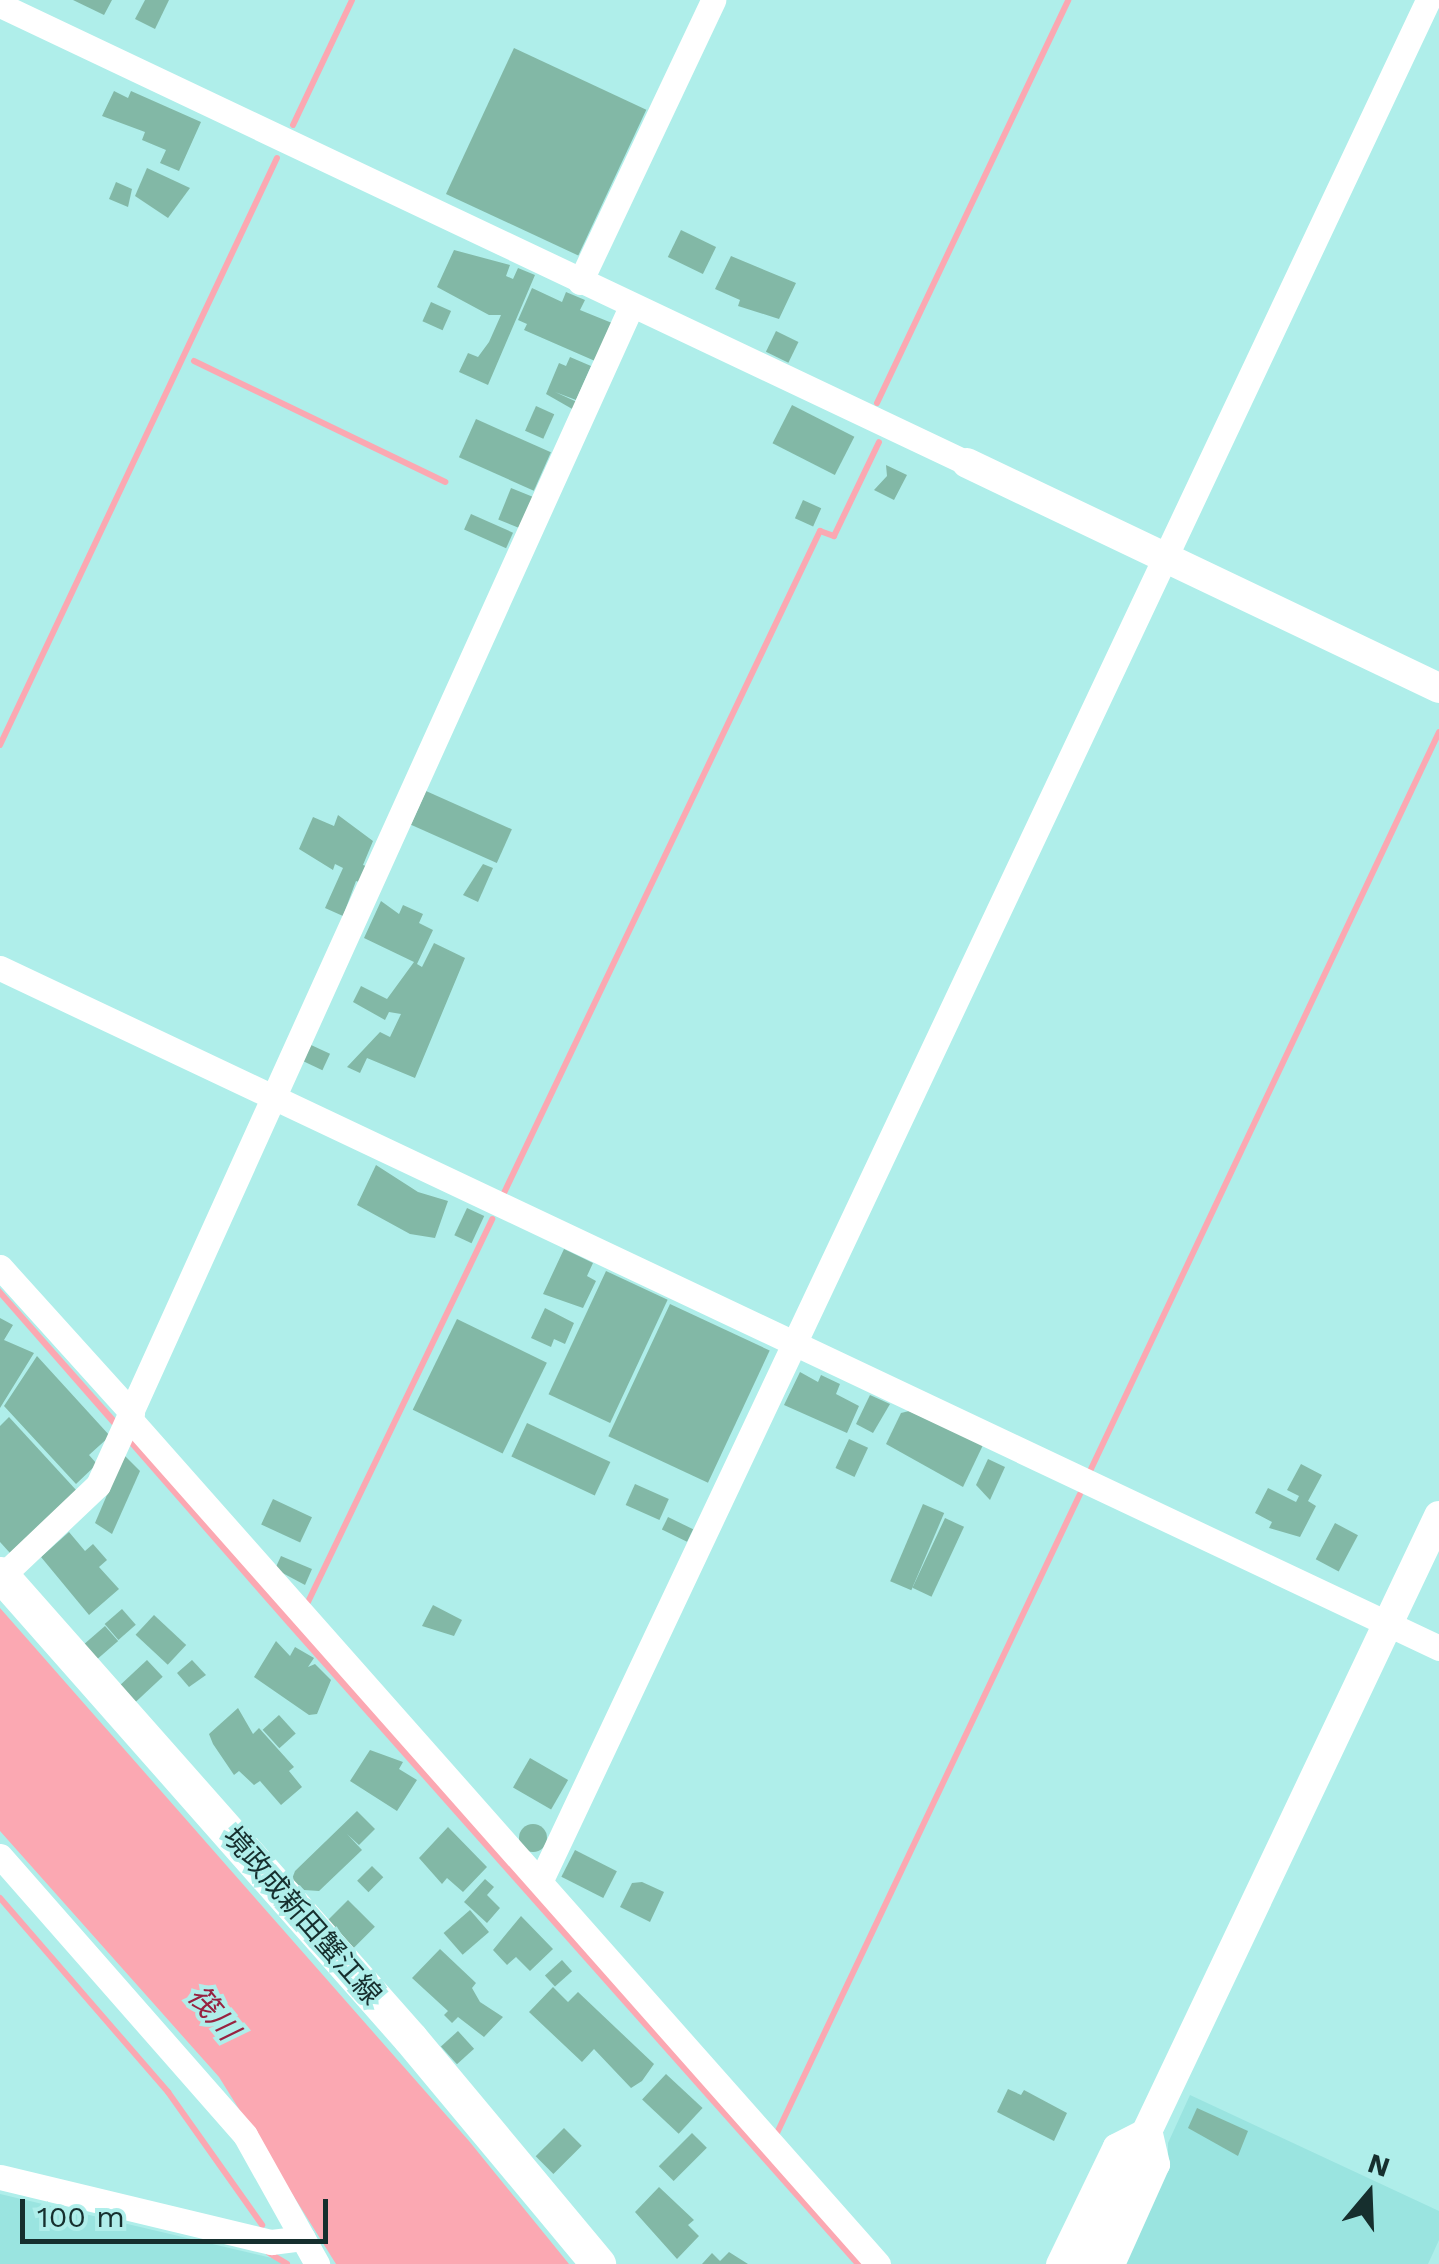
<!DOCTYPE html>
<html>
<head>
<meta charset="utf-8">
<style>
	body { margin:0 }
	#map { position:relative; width:1439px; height:2264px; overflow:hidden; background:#afeeea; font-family:"Work Sans","Noto Sans JP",sans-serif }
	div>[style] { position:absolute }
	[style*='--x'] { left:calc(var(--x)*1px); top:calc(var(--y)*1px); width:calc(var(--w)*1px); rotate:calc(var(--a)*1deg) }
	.built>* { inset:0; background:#9ae4e0 }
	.water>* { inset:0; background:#fba8b2 }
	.stream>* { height:6px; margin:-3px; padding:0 3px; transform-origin:3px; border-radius:3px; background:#fba8b2 }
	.building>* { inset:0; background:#82b8a6; transform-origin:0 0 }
	.round { border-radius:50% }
	.minor>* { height:25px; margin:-12.5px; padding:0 12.5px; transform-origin:12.5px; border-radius:12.5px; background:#fff }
	.tertiary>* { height:30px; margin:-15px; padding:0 15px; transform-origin:15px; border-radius:15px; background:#fff }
	.secondary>* { height:35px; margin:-17.5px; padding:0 17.5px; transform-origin:17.5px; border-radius:17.5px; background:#fff }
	span { translate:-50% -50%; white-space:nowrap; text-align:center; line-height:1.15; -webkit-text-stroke:8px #afeeea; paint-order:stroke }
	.street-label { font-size:28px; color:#162f2e }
	.water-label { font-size:30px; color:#982240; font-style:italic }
	.north { position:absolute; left:1319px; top:2144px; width:100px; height:100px; -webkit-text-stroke:8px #afeeea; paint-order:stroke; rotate:19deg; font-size:28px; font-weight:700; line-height:40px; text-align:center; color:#162f2e }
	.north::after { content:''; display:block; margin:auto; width:35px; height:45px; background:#162f2e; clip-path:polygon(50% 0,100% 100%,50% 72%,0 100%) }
	.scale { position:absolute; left:20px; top:2199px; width:308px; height:45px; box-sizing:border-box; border:5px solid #162f2e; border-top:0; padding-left:12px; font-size:30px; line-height:35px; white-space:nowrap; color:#162f2e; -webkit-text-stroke:8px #afeeea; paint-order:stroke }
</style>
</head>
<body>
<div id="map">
	<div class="built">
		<i style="clip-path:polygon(1190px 2095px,1439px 2211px,1439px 2240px,1428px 2264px,1121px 2264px,1168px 2163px,1168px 2143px)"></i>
		<i style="clip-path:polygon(0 2194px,280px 2260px,282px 2264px,0 2264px)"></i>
	</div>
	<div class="water">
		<i style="clip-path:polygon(0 1288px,865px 2264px,854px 2264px,286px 1624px,0 1297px)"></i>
		<i style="clip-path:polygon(0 1608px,469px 2141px,569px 2264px,336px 2264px,219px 2077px,0 1831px)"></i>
	</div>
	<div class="stream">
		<i style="--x:293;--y:125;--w:138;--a:-64.7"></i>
		<i style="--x:194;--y:361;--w:279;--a:25.7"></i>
		<i style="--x:877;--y:403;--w:446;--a:-64.6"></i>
		<i style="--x:0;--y:745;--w:649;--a:-64.74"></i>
		<i style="--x:503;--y:1195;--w:736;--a:-64.48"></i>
		<i style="--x:820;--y:531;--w:15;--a:20"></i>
		<i style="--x:834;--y:536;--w:104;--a:-64.4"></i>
		<i style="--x:1091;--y:1469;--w:815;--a:-64.72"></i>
		<i style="--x:308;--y:1602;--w:425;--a:-64.3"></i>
		<i style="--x:0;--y:1898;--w:257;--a:49.1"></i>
		<i style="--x:168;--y:2092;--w:163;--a:54.7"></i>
		<i style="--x:777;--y:2133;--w:707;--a:-64.63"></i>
		<i style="--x:269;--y:2253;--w:21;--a:31"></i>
	</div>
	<div class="building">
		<i style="clip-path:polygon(73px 0,112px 0,104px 15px)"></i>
		<i style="clip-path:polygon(145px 0,169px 0,155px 29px,135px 19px)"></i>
		<i style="left:514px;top:48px;width:146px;height:161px;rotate:25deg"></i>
		<i style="clip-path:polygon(114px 91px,128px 98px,131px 91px,201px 122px,179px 171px,160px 163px,166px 150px,142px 140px,145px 132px,102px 116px)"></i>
		<i style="clip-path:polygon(147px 168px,190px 188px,168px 218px,135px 196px)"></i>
		<i style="clip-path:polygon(116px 182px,132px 189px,128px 207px,109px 199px)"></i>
		<i style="left:681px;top:230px;width:39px;height:30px;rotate:26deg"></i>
		<i style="clip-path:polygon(454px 250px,510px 265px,506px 276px,513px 279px,518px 268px,535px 275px,488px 385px,459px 372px,468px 353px,478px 357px,489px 342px,501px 315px,489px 315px,437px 287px)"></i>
		<i style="clip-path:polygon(731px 256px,796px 283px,779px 319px,738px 306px,740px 300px,715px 289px)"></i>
		<i style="clip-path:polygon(532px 288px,562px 302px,566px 292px,585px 300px,580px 310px,612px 323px,595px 361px,524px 330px,527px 324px,518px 320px)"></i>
		<i style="left:431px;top:302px;width:22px;height:21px;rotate:24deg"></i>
		<i style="left:776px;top:331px;width:25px;height:23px;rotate:26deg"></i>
		<i style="clip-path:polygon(570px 357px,591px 366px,576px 400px,555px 392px,577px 402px,574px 410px,546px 394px,559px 363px,566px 366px)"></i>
		<i style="left:792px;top:405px;width:70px;height:43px;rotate:27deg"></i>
		<i style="left:536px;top:406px;width:20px;height:27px;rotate:24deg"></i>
		<i style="left:476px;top:419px;width:82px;height:42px;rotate:24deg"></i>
		<i style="clip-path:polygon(886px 465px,907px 475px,894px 500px,874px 490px,887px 476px)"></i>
		<i style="left:511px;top:488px;width:24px;height:34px;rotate:22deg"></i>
		<i style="left:803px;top:500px;width:20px;height:20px;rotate:24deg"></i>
		<i style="left:471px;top:514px;width:46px;height:17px;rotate:24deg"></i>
		<i style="left:426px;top:791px;width:94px;height:37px;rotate:24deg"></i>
		<i style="clip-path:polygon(338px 815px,373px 841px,363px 865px,369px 867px,362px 883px,356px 881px,343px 916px,325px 908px,343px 868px,335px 864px,333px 870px,299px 849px,313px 817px,334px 826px)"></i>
		<i style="clip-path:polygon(483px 864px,493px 868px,478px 902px,463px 895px)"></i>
		<i style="clip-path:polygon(381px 901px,399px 914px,403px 905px,423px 914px,419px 923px,433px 930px,417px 964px,422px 967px,434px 943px,465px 958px,415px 1078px,367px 1058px,360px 1073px,347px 1067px,380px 1032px,390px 1037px,401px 1014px,389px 1012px,385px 1020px,353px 1002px,361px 986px,387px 999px,414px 962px,364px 938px)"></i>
		<i style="left:311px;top:1045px;width:21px;height:18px;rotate:25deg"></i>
		<i style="clip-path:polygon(376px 1165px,418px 1192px,448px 1201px,435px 1238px,410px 1234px,357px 1205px)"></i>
		<i style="left:467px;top:1208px;width:19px;height:30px;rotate:25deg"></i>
		<i style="clip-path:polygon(564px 1249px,593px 1263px,587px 1276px,596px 1281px,583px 1308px,543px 1294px)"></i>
		<i style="left:606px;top:1271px;width:68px;height:136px;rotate:25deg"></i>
		<i style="left:670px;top:1304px;width:110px;height:146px;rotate:25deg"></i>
		<i style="clip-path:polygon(545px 1308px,574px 1323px,565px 1344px,554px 1339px,551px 1347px,531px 1338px)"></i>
		<i style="clip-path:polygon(0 1318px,13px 1325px,4px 1340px,34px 1353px,0 1408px)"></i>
		<i style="left:457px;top:1319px;width:100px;height:101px;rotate:26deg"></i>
		<i style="clip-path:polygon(37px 1356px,110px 1436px,89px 1455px,97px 1464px,76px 1484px,4px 1406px)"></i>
		<i style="clip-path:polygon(800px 1372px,818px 1382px,821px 1375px,840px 1384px,836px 1394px,859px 1406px,847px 1433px,784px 1405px)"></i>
		<i style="clip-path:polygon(870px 1395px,890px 1404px,873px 1433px,856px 1424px)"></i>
		<i style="clip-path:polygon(909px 1411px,983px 1445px,963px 1487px,886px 1444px,901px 1413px)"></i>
		<i style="clip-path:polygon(9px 1417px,77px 1491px,10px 1553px,0 1542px,0 1426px)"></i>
		<i style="left:527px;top:1423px;width:92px;height:37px;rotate:25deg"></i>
		<i style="left:849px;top:1439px;width:21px;height:32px;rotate:25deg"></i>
		<i style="clip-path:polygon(124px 1455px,140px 1471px,112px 1534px,95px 1523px)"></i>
		<i style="clip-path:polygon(988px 1459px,1005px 1467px,990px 1500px,976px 1485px)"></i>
		<i style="clip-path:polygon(1301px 1464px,1322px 1475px,1308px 1501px,1316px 1506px,1300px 1537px,1269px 1528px,1272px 1522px,1255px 1513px,1268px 1488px,1296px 1502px,1299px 1496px,1287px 1490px)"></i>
		<i style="left:635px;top:1484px;width:37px;height:23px;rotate:24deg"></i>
		<i style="left:273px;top:1499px;width:43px;height:28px;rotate:25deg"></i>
		<i style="left:923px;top:1504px;width:23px;height:84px;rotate:23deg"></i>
		<i style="left:668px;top:1517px;width:28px;height:14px;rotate:26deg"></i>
		<i style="left:945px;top:1518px;width:21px;height:77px;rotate:25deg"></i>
		<i style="left:1335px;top:1523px;width:26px;height:41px;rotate:28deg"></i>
		<i style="clip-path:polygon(69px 1532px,85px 1551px,93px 1544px,107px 1560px,99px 1567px,119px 1589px,89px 1615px,41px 1557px)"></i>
		<i style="clip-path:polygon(281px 1556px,312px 1569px,305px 1585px,275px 1569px)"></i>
		<i style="clip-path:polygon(433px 1605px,462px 1620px,454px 1636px,422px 1626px)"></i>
		<i style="left:122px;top:1609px;width:21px;height:23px;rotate:49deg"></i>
		<i style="left:154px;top:1615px;width:44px;height:27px;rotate:43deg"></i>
		<i style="left:105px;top:1626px;width:20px;height:29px;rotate:49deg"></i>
		<i style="clip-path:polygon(276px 1641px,290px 1656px,295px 1647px,314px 1658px,308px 1667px,315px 1664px,331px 1680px,317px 1714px,309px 1715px,254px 1677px)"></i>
		<i style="left:147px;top:1660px;width:23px;height:37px;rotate:47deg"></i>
		<i style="clip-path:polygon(192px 1660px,206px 1675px,189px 1687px,177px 1673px)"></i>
		<i style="clip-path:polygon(238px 1708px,253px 1734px,259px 1728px,294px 1767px,289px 1771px,302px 1787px,281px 1805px,260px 1781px,254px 1785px,239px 1771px,234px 1775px,213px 1744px,209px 1734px)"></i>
		<i style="left:279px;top:1715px;width:25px;height:22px;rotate:48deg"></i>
		<i style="clip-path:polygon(370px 1750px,403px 1762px,399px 1769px,417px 1780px,397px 1811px,350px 1781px)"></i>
		<i style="left:530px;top:1758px;width:44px;height:34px;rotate:30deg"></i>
		<i style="clip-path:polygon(357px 1811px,375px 1829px,359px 1845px,347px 1834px,362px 1850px,319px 1891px,304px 1890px,292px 1879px,295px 1871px)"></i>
		<i class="round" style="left:519px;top:1824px;width:28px;height:28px"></i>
		<i style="clip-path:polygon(448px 1827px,487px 1867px,463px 1892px,447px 1878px,442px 1884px,419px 1858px)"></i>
		<i style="left:575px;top:1850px;width:47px;height:30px;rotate:27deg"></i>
		<i style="left:372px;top:1866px;width:16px;height:21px;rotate:45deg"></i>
		<i style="clip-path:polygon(485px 1879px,494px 1887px,487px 1895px,500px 1908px,487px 1923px,464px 1902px)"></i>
		<i style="clip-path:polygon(642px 1882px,664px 1892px,650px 1922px,620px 1907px,632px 1883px)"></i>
		<i style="left:348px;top:1900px;width:38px;height:30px;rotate:45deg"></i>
		<i style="left:470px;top:1910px;width:29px;height:35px;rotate:49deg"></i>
		<i style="clip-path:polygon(521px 1916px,553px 1949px,530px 1971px,516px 1957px,507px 1965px,493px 1950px)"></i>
		<i style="clip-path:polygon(440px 1949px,476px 1983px,472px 1988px,480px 2002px,503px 2017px,484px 2037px,458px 2017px,452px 2023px,444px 2015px,448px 2011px,412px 1978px)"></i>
		<i style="left:562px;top:1960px;width:15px;height:23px;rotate:48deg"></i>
		<i style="clip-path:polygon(553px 1987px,568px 2002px,578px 1992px,654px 2064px,642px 2081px,631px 2088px,594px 2049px,582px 2062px,529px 2012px)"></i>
		<i style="left:458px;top:2031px;width:24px;height:23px;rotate:48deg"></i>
		<i style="left:666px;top:2074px;width:50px;height:35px;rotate:43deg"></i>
		<i style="clip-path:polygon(1008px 2089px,1021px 2095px,1024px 2090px,1067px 2113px,1054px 2141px,997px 2112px)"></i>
		<i style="clip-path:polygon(1197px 2108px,1248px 2131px,1238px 2156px,1188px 2128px)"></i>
		<i style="left:564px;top:2128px;width:25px;height:40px;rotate:45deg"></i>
		<i style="left:692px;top:2133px;width:21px;height:47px;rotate:45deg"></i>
		<i style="clip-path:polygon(659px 2187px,694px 2220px,688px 2225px,699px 2236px,677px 2259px,635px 2212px)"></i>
		<i style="clip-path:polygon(729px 2252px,748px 2264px,702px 2264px,712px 2253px,720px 2261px)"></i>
	</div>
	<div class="minor">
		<i style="--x:0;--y:5;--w:1070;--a:25.34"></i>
		<i style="--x:580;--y:282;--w:312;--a:-64.7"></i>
		<i style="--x:0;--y:968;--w:1592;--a:25.29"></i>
		<i style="--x:0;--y:1267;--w:197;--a:47.9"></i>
		<i style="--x:129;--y:1418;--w:1130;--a:48.48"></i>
		<i style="--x:2;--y:1576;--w:132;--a:-43.5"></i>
		<i style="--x:98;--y:1485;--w:1293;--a:-65.66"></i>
		<i style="--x:0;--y:1856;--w:371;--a:48.7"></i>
		<i style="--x:245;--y:2135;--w:148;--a:60.8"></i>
		<i style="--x:541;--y:1880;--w:2079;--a:-64.74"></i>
		<i style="--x:0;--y:2177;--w:279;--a:13.5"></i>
		<i style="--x:271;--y:2242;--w:32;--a:-7"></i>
		<i style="--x:1058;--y:2264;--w:131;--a:-64.2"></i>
		<i style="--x:1115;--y:2146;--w:38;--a:-27"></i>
		<i style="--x:1149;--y:2129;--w:36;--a:77"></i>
		<i style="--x:1157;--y:2164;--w:110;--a:114.2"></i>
	</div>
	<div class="tertiary">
		<i style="--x:967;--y:463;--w:523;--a:25.49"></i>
		<i style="--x:1084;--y:2264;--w:828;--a:-64.61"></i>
	</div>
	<div class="secondary">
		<i style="--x:0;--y:1574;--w:619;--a:48.54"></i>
		<i style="--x:410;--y:2038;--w:294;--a:50.2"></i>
	</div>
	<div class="street-label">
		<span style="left:302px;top:1916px;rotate:49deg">境政成新田蟹江線</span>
	</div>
	<div class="water-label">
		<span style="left:213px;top:2013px;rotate:50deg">筏川</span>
	</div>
	<div class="north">N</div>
	<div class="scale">100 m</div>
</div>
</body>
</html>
